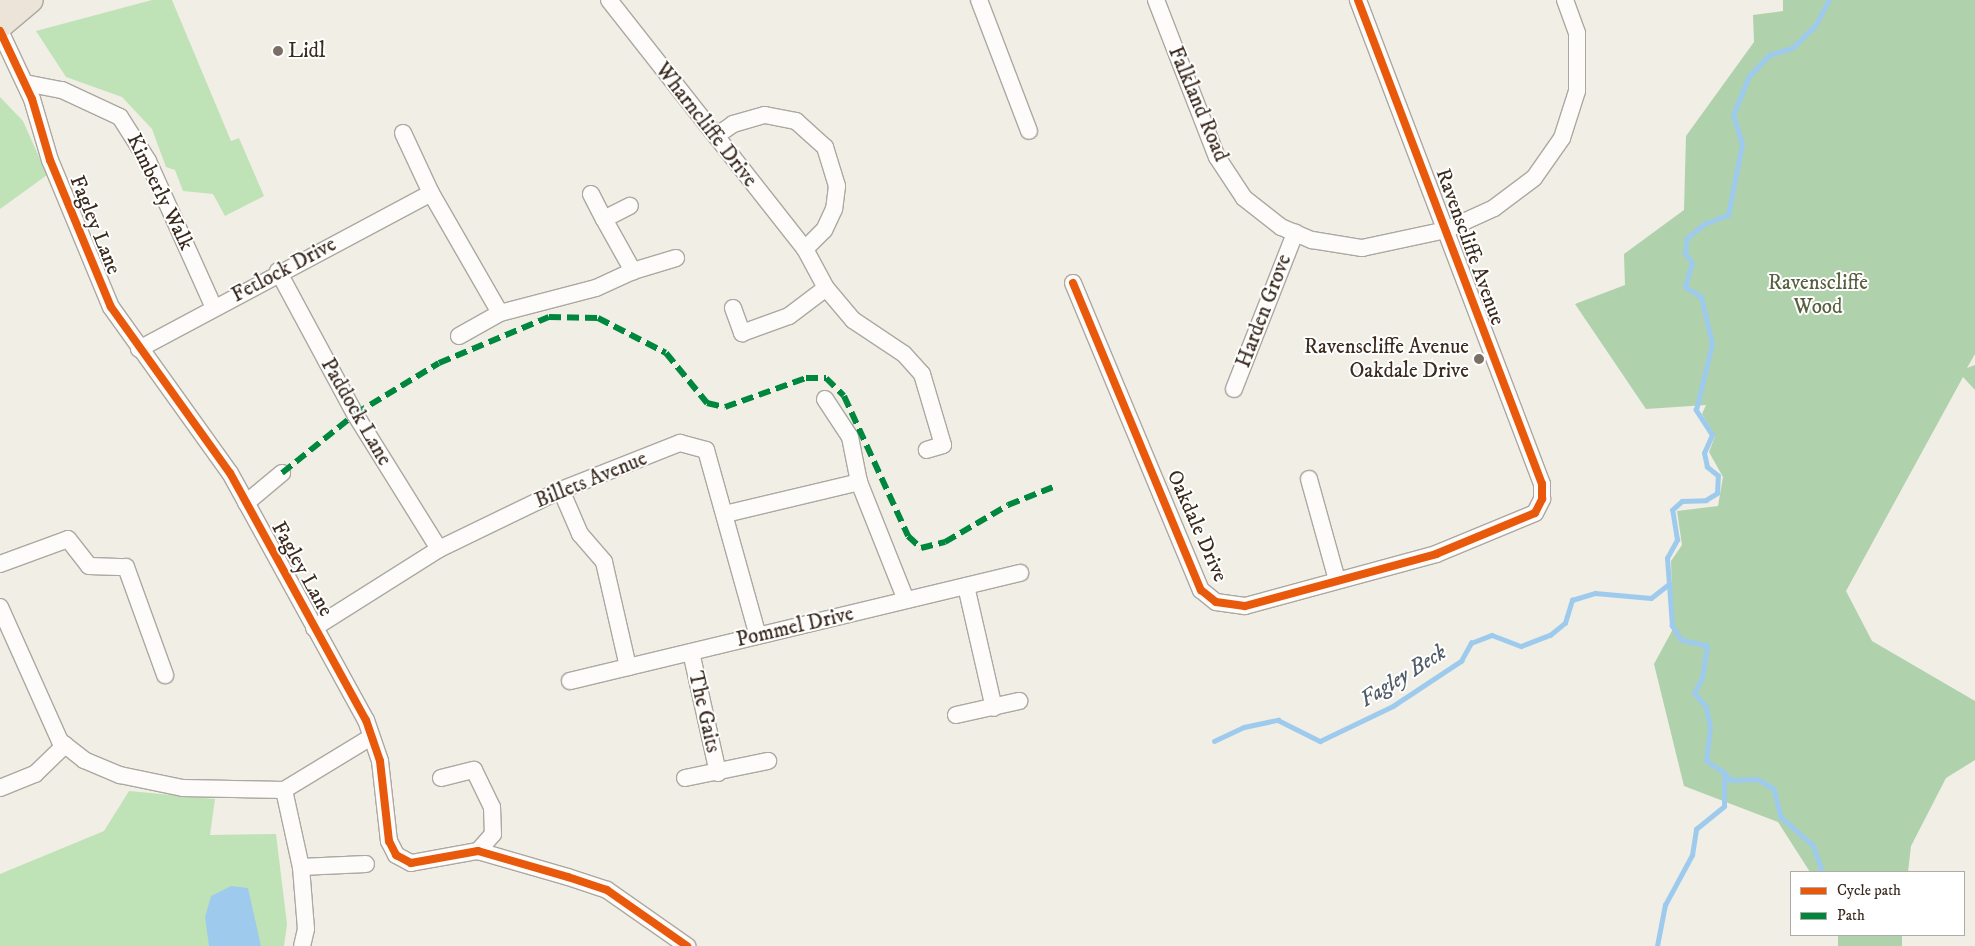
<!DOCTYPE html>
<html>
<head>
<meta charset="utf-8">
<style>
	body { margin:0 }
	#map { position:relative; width:1975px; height:946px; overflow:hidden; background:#f0eee5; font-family:"IM FELL DW Pica",serif }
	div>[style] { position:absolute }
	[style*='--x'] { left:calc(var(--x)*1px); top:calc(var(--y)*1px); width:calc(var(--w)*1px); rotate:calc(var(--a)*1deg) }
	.green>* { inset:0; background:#bfe3b7 }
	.forest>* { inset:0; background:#afd1ab; transform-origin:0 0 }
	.water>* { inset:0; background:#9ecbed }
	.stream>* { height:4.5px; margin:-2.25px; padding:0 2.25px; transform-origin:2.25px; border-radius:2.25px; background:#9ecbed }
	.roads { filter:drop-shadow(1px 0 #aca8a1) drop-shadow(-1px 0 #aca8a1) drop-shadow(0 1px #aca8a1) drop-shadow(0 -1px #aca8a1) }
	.minor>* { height:16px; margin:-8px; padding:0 8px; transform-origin:8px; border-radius:8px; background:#fdfcfb }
	.highway>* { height:24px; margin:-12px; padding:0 12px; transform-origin:12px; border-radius:12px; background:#ece4d9 }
	.quiet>* { height:6px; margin-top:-3px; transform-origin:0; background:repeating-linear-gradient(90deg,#00873e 0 12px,transparent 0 18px) }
	.cycleway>* { height:8px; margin:-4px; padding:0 4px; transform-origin:4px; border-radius:4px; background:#e8590c }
	.dots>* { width:14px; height:14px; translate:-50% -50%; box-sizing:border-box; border:2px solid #fff; border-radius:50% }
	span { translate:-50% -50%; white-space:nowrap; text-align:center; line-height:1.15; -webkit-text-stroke:4px #fff; paint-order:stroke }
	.poi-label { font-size:21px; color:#3b2a1e }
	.left { translate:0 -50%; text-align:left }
	.right { translate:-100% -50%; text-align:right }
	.street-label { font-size:21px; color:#3b2a1e }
	.park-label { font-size:21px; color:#575f40 }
	.water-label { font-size:22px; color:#515d68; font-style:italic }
	.legend { position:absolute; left:1790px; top:871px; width:175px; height:65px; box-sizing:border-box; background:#fff; border:1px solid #b1aaa5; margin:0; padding:6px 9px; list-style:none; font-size:15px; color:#3b2a1e }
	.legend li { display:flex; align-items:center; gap:10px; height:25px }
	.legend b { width:25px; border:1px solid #b1aaa5 }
</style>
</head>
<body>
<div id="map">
	<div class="green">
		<i style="clip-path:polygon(152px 0,172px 0,231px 141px,239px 138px,264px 196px,225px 216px,213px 194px,183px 191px,175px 170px,166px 167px,152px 129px,122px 97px,66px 77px,36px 31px)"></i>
		<i style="clip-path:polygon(0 97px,23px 121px,47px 175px,0 209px)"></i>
		<i style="clip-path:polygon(129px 791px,215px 799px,210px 835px,276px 834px,287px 924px,284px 946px,0 946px,0 874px,104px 831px)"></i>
	</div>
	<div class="forest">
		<i style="clip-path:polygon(1783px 0,1975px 0,1975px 354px,1967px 368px,1975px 365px,1975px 390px,1963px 377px,1846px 591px,1872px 641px,1975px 701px,1975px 760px,1946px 778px,1911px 846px,1908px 872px,1810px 872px,1778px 822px,1684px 786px,1654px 664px,1673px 629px,1671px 561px,1682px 545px,1677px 511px,1718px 506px,1723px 477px,1709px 452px,1715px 436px,1702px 414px,1706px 405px,1646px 409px,1575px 304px,1625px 285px,1624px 254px,1684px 210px,1686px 136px,1754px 42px,1753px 15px,1783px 11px)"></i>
		<i style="left:1838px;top:935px;width:64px;height:13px"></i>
	</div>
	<div class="water">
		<i style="clip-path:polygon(231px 886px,248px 888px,261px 946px,209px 946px,205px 917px,211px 896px)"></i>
	</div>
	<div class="stream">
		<i style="--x:1214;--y:741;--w:33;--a:-25"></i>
		<i style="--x:1244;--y:727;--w:35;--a:-12"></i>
		<i style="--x:1278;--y:720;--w:47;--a:26.6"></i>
		<i style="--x:1320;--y:741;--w:81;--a:-25.6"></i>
		<i style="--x:1393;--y:706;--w:82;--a:-33.5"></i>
		<i style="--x:1461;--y:661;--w:21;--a:-61"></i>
		<i style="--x:1471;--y:643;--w:22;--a:-21"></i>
		<i style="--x:1492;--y:635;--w:31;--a:21"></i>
		<i style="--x:1521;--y:646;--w:31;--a:-21"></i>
		<i style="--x:1550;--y:635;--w:19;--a:-39"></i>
		<i style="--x:1565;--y:623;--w:24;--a:-73"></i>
		<i style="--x:1572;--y:600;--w:24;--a:-17"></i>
		<i style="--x:1595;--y:593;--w:56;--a:5.1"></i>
		<i style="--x:1651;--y:598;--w:23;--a:-38"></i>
		<i style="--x:1724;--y:773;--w:10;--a:45"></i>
		<i style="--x:1731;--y:780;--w:27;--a:-2"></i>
		<i style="--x:1758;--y:779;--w:19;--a:32"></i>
		<i style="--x:1774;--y:789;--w:29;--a:76"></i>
		<i style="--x:1781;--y:817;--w:43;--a:41.2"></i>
		<i style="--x:1813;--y:845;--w:29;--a:70"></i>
		<i style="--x:1657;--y:946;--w:42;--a:-79"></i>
		<i style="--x:1665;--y:905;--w:57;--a:-61.6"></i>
		<i style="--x:1692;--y:855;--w:26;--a:-81"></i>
		<i style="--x:1696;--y:829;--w:36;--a:-39"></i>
		<i style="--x:1724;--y:806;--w:33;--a:-90"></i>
		<i style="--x:1724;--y:773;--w:22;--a:-146"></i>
		<i style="--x:1706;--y:761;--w:33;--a:-83"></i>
		<i style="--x:1710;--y:728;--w:21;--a:-101"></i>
		<i style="--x:1706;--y:707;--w:18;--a:-131"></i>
		<i style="--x:1694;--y:693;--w:17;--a:-62"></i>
		<i style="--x:1702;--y:678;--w:32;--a:-81"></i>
		<i style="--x:1707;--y:646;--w:27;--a:-167"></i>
		<i style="--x:1681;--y:640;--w:17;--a:-123"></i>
		<i style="--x:1672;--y:626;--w:68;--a:-94.2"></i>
		<i style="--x:1667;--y:558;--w:21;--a:-61"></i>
		<i style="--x:1677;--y:540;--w:30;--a:-99"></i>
		<i style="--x:1672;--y:510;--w:13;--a:-42"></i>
		<i style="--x:1682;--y:501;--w:24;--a:-2"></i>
		<i style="--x:1706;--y:500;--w:13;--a:-32"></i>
		<i style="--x:1717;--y:493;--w:17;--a:-87"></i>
		<i style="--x:1718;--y:476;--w:14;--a:-141"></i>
		<i style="--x:1707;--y:467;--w:14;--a:-102"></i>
		<i style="--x:1704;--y:453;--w:20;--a:-66"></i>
		<i style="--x:1712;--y:435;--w:30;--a:-123"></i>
		<i style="--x:1696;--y:410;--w:68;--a:-76.4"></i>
		<i style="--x:1712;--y:344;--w:48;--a:-103.2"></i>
		<i style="--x:1701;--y:297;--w:19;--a:-148"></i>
		<i style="--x:1685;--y:287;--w:25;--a:-74"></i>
		<i style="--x:1692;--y:263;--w:12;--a:-125"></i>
		<i style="--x:1685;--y:253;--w:15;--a:-82"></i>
		<i style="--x:1687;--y:238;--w:22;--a:-39"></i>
		<i style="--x:1704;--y:224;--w:26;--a:-21"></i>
		<i style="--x:1728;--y:215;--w:72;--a:-78.8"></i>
		<i style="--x:1742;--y:144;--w:30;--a:-107"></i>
		<i style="--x:1733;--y:115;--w:42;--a:-67.7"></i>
		<i style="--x:1749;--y:76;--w:29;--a:-46"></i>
		<i style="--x:1769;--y:55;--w:24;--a:-17"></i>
		<i style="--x:1792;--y:48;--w:32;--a:-44"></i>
		<i style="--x:1815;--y:26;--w:30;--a:-62"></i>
	</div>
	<div class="roads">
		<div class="minor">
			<i style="--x:609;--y:0;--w:317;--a:51.8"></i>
			<i style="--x:805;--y:249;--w:44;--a:61.7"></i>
			<i style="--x:826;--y:288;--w:42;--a:49.8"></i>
			<i style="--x:853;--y:320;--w:61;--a:33.7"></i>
			<i style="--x:904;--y:354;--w:27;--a:48"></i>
			<i style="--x:922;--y:374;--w:74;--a:73.5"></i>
			<i style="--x:943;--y:445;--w:17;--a:163"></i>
			<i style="--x:979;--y:0;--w:140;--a:69.1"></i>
			<i style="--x:1156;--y:0;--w:168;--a:68.8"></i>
			<i style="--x:1217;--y:157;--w:49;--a:56.6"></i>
			<i style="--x:1244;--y:198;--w:47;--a:38.1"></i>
			<i style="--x:1281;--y:227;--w:34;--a:23"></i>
			<i style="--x:1312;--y:240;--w:51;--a:9.1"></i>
			<i style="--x:1362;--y:248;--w:86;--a:-12.1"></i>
			<i style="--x:1446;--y:230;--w:53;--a:-24.6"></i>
			<i style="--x:1494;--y:208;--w:50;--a:-36.9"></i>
			<i style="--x:1534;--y:178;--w:49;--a:-55"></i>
			<i style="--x:1562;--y:138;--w:49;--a:-72.3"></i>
			<i style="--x:1577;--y:91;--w:58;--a:-90"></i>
			<i style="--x:1577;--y:33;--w:35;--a:-110"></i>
			<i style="--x:0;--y:31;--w:75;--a:64.8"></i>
			<i style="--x:32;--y:99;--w:64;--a:73.6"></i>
			<i style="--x:50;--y:160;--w:159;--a:67.5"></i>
			<i style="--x:111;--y:307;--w:204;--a:54.4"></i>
			<i style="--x:230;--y:473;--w:282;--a:61.2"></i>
			<i style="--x:366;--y:720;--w:43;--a:71.1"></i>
			<i style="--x:380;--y:761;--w:81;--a:83.6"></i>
			<i style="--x:389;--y:841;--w:16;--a:63"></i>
			<i style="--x:396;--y:855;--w:17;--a:28"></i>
			<i style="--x:411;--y:863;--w:68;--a:-10.2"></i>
			<i style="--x:478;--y:851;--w:94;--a:16.1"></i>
			<i style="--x:568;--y:877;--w:41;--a:18.4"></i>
			<i style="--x:607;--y:890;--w:98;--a:35"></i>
			<i style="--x:25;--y:83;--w:38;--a:11"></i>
			<i style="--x:62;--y:90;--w:64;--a:25"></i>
			<i style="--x:120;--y:117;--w:52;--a:57.5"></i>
			<i style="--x:148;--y:161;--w:161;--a:65.8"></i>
			<i style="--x:403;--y:133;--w:66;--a:65"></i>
			<i style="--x:431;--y:193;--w:138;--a:60.1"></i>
			<i style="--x:716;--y:136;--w:21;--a:-35"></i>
			<i style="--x:733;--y:124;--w:33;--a:-16"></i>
			<i style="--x:765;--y:115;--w:32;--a:11"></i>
			<i style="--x:796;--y:121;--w:39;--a:42"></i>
			<i style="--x:825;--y:147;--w:41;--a:72.9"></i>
			<i style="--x:837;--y:186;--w:23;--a:97"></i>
			<i style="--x:834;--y:209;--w:23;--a:115"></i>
			<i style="--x:824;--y:230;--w:27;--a:135"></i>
			<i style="--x:591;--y:194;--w:28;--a:63"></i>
			<i style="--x:604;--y:219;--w:29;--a:-27"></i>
			<i style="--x:604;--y:219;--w:60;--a:60.9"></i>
			<i style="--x:633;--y:271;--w:45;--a:-16.8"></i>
			<i style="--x:278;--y:271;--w:162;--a:61.7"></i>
			<i style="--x:355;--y:414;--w:159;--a:58.1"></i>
			<i style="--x:1073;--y:283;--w:333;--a:67.4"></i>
			<i style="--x:1201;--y:590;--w:19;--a:39"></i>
			<i style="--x:1216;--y:602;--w:29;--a:8"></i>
			<i style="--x:1245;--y:606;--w:198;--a:-15.2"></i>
			<i style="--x:1436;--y:554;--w:107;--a:-22.5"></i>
			<i style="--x:1535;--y:513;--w:16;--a:-63"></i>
			<i style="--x:1542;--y:499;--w:15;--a:-90"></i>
			<i style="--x:1542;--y:484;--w:518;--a:-110.82"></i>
			<i style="--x:733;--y:308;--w:27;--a:70"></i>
			<i style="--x:742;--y:333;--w:50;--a:-19.9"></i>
			<i style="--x:789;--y:316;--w:46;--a:-37.1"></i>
			<i style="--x:459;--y:336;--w:47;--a:-29.3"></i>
			<i style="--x:500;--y:313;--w:99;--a:-14.6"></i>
			<i style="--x:596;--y:288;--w:41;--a:-24.7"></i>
			<i style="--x:139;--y:349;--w:331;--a:-28.1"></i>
			<i style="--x:1234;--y:389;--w:168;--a:-68.6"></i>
			<i style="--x:825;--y:399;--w:45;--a:56.7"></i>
			<i style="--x:850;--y:437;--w:46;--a:78.7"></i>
			<i style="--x:859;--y:482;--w:127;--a:68.3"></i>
			<i style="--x:1309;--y:479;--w:105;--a:74.5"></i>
			<i style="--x:561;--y:490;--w:48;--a:66.6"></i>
			<i style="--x:580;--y:534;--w:37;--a:49"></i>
			<i style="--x:604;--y:562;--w:108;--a:77.1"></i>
			<i style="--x:246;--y:503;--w:47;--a:-39.8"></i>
			<i style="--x:725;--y:514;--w:138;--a:-13.4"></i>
			<i style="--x:0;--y:564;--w:72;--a:-20.2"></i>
			<i style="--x:68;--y:539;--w:34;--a:52"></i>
			<i style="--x:89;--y:566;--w:37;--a:2"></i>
			<i style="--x:126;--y:567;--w:115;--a:70.1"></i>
			<i style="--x:966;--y:586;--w:125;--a:77.1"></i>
			<i style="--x:0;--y:607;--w:147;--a:65.9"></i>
			<i style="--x:60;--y:741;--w:31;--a:38"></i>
			<i style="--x:84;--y:760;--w:39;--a:23"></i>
			<i style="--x:120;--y:775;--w:64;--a:11.7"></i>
			<i style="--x:183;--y:788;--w:101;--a:1.1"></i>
			<i style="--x:284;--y:790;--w:102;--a:-31.3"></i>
			<i style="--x:314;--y:628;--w:148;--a:-32.3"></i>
			<i style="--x:439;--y:549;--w:136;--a:-25.8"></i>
			<i style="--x:561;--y:490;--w:128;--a:-21.6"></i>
			<i style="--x:680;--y:443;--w:27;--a:15"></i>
			<i style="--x:706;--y:450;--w:193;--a:74.4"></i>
			<i style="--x:691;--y:652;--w:124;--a:77.4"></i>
			<i style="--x:570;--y:681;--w:463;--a:-13.5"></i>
			<i style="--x:956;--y:715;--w:65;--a:-12.5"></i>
			<i style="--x:441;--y:778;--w:34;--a:-14"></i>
			<i style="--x:474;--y:770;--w:41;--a:64.1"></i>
			<i style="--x:492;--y:807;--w:27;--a:88"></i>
			<i style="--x:493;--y:834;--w:23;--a:131"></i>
			<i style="--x:685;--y:778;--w:85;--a:-11.6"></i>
			<i style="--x:0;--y:788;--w:38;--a:-22"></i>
			<i style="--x:35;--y:774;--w:42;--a:-44"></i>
			<i style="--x:284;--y:790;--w:79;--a:77.6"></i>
			<i style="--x:301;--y:867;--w:62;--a:85.4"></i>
			<i style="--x:306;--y:929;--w:17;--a:103"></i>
			<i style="--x:301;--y:867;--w:65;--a:-2.6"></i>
		</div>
		<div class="highway">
			<i style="--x:0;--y:4;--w:7;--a:-34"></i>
			<i style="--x:0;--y:26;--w:40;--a:-40"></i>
		</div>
	</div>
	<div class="quiet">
		<i style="--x:282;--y:473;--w:94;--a:-38.9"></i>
		<i style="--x:355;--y:414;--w:98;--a:-31.3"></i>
		<i style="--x:439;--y:363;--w:119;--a:-22.7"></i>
		<i style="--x:549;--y:317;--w:49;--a:1.2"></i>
		<i style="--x:598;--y:318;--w:76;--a:27.2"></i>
		<i style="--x:666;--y:353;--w:65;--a:50.6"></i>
		<i style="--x:707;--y:403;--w:18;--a:13"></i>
		<i style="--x:725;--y:407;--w:86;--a:-19.7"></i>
		<i style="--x:806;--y:378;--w:20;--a:0"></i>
		<i style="--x:826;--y:378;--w:25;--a:45"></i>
		<i style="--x:844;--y:396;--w:154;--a:65.4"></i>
		<i style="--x:908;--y:536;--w:18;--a:43"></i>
		<i style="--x:921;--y:548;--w:25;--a:-14"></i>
		<i style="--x:945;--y:542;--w:73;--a:-30.4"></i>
		<i style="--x:1008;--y:505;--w:48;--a:-21.8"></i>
	</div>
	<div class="cycleway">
		<i style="--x:0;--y:31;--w:75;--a:64.8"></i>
		<i style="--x:32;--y:99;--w:64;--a:73.6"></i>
		<i style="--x:50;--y:160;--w:159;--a:67.5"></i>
		<i style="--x:111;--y:307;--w:204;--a:54.4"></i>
		<i style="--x:230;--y:473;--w:282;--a:61.2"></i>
		<i style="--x:366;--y:720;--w:43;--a:71.1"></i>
		<i style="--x:380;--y:761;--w:81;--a:83.6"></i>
		<i style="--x:389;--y:841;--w:16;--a:63"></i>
		<i style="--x:396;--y:855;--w:17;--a:28"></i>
		<i style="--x:411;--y:863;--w:68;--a:-10.2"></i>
		<i style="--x:478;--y:851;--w:94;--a:16.1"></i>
		<i style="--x:568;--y:877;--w:41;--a:18.4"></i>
		<i style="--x:607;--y:890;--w:98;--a:35"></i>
		<i style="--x:1073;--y:283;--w:333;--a:67.4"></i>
		<i style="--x:1201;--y:590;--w:19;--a:39"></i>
		<i style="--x:1216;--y:602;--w:29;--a:8"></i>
		<i style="--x:1245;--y:606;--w:198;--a:-15.2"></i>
		<i style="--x:1436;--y:554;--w:107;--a:-22.5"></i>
		<i style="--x:1535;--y:513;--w:16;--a:-63"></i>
		<i style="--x:1542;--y:499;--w:15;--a:-90"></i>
		<i style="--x:1542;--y:484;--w:518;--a:-110.82"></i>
	</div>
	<div class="dots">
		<i style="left:278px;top:51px;background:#7a6f64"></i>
		<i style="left:1479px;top:359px;background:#7a6f64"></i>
	</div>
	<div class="poi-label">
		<span class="left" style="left:288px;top:51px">Lidl</span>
		<span class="right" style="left:1469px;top:359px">Ravenscliffe Avenue<br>Oakdale Drive</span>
	</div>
	<div class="street-label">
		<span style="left:1198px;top:104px;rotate:67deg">Falkland Road</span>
		<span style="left:706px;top:125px;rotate:52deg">Wharncliffe Drive</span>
		<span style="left:160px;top:192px;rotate:64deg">Kimberly Walk</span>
		<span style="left:95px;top:225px;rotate:68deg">Fagley Lane</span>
		<span style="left:1470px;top:247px;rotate:70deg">Ravenscliffe Avenue</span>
		<span style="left:284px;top:270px;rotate:-28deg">Fetlock Drive</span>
		<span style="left:1264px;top:311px;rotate:-69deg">Harden Grove</span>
		<span style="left:356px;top:412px;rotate:60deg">Paddock Lane</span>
		<span style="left:591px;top:480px;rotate:-22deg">Billets Avenue</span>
		<span style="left:1197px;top:526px;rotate:66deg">Oakdale Drive</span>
		<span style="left:302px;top:569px;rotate:61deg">Fagley Lane</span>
		<span style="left:795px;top:627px;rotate:-13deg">Pommel Drive</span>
		<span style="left:704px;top:712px;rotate:77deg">The Gaits</span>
	</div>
	<div class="park-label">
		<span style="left:1818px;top:295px">Ravenscliffe<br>Wood</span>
	</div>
	<div class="water-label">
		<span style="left:1403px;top:676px;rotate:-32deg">Fagley Beck</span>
	</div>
	<ul class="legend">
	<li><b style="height:6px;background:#e8590c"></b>Cycle path</li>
	<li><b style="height:6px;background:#00873e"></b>Path</li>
	</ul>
</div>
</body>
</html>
